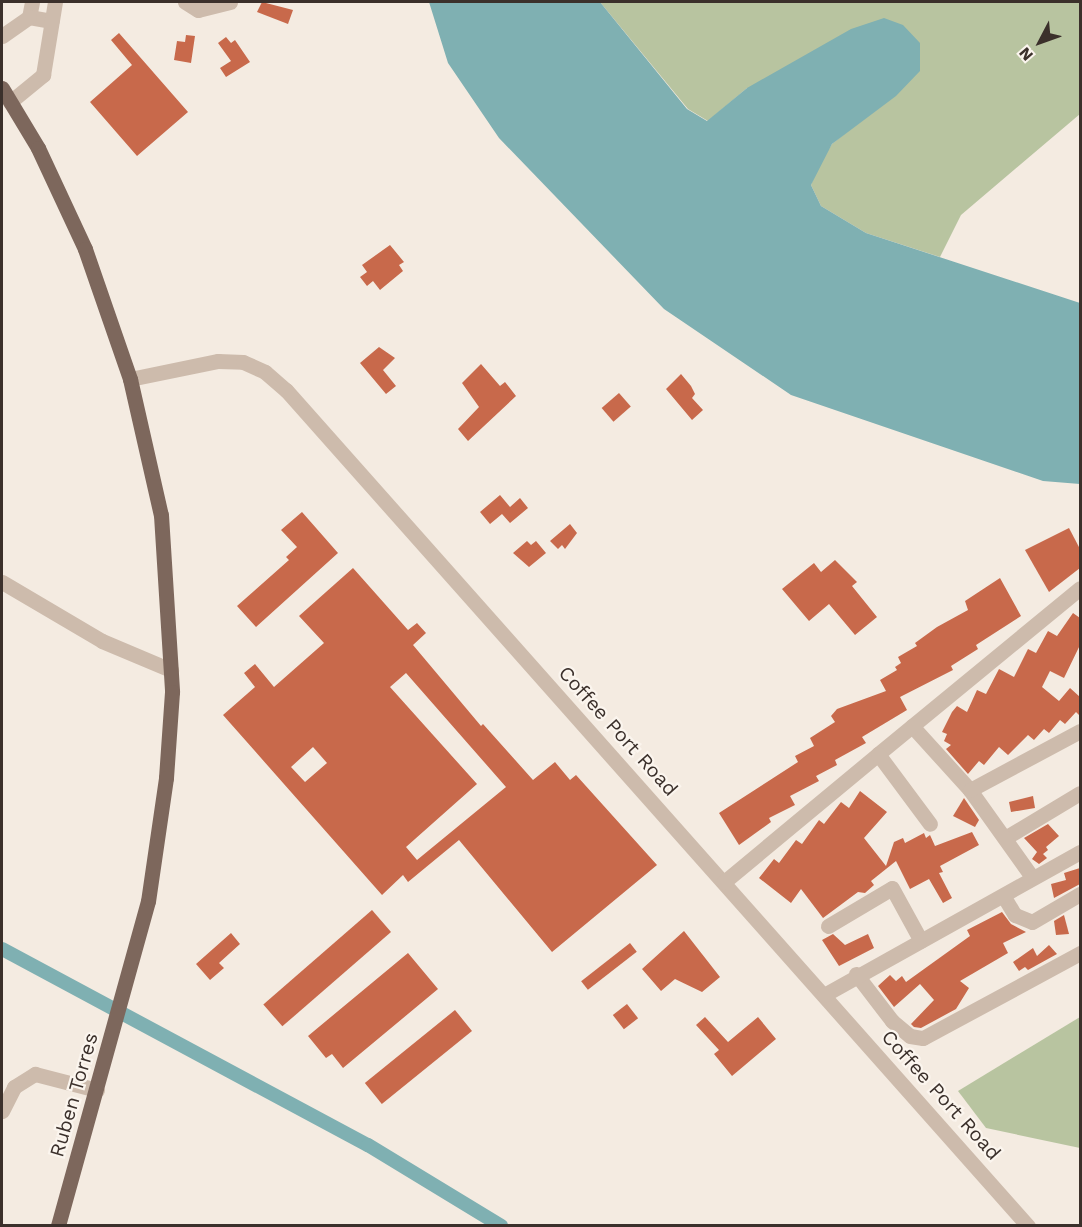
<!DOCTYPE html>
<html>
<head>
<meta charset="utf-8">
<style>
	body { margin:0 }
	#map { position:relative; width:1082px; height:1227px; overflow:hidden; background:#f4ebe1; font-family:"Work Sans",sans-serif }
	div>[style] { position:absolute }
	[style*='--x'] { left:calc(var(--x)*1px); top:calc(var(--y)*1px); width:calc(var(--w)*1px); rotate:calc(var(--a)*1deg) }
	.green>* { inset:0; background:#b8c4a0 }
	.water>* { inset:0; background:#7fb0b2 }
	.canal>* { height:14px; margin:-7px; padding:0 7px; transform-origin:7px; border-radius:7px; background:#7fb0b2 }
	.building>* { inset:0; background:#c8694b; transform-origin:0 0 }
	.minor>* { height:15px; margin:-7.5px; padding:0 7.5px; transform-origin:7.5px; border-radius:7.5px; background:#cdbbac }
	.major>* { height:15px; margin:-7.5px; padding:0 7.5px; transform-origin:7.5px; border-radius:7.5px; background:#7d675c }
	span { translate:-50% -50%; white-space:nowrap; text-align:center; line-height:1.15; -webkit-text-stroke:4.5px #fbf5ee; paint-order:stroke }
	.street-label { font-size:20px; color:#3b302b }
	.frame { position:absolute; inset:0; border:3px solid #3b302b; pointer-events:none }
	.north { position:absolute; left:1010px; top:12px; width:60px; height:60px; -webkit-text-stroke:4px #fbf5ee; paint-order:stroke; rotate:229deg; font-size:16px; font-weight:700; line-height:24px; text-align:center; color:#3b302b }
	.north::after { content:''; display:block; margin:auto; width:21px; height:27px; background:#3b302b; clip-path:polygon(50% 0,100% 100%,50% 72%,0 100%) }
</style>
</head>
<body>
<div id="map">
	<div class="green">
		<i style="clip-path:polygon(600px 2px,1080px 2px,1080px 114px,961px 215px,940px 257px,866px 233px,821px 206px,811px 185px,818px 166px,832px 144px,854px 126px,747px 88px,708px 121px,688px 109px)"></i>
		<i style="clip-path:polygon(1080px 1017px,1080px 1148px,986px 1128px,958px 1091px)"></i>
	</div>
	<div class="water">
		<i style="clip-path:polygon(429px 2px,600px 2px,687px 109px,707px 121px,747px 88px,851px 29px,884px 18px,903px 25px,920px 43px,920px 71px,896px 96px,832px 144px,811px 185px,821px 206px,866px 233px,1080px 303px,1080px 484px,1043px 481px,791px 395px,664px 309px,499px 138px,448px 63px)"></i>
	</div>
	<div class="canal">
		<i style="--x:2;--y:949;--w:415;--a:28.2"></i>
		<i style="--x:368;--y:1145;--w:156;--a:31.3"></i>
	</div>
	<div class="building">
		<i style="clip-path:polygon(262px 2px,293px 10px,288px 24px,257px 12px)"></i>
		<i style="clip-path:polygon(119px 33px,188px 112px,137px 156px,90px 102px,132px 65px,111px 40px)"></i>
		<i style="clip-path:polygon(186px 35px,195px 36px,191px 63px,174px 60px,177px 41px,185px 42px)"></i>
		<i style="clip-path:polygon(226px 37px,231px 43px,235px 40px,250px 62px,226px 77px,220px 68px,231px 61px,218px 43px)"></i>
		<i style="clip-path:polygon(390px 245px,404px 262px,399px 265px,403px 271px,380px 290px,373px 281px,367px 286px,360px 277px,367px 272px,362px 265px)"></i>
		<i style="clip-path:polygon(379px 347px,395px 358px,383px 370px,396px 386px,386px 394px,360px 363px)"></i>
		<i style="clip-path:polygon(481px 364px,500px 386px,505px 382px,516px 396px,468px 441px,458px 429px,479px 407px,462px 383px)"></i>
		<i style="clip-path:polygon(681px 374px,691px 386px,695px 394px,692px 398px,703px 410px,692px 420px,666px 389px)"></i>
		<i style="left:619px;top:393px;width:18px;height:23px;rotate:49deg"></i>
		<i style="clip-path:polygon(500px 495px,510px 507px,520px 498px,528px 508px,510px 523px,502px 514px,490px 524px,480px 512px)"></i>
		<i style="clip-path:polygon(302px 512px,338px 553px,256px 627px,237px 606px,289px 560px,286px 557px,297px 547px,281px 530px)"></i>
		<i style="clip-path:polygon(570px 524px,577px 533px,565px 549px,562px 545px,558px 549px,550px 541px)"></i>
		<i style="clip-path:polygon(1069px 528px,1080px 549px,1080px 568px,1049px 592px,1025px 550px)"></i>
		<i style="clip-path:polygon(527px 541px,531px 545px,536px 541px,546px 553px,529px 567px,513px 553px)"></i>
		<i style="clip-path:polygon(835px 560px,857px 582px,852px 586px,877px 617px,855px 635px,829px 604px,809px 621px,782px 589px,814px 563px,821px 572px)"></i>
		<i style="clip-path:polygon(evenodd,353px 568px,408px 630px,417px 623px,426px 633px,413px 645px,481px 726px,483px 724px,533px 780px,555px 762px,570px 780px,576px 775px,657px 865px,552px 952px,459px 840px,408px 882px,403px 875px,382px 895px,223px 715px,255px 687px,244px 673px,255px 664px,274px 687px,324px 643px,299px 616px,353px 568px,406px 673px,506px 787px,417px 860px,406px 847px,477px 784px,390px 687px,406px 673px,353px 568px,313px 747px,327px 763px,305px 782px,291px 767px,313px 747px)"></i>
		<i style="clip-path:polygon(1000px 578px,1021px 616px,976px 645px,978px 649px,951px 666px,953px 670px,900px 697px,907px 710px,862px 737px,866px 743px,835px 760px,837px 765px,816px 776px,819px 781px,790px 796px,795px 805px,769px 818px,771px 822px,739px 845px,719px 813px,798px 762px,795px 756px,814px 746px,810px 738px,835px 722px,831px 716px,837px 709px,886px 691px,880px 680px,897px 670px,895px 667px,901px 663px,898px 657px,917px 646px,915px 643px,937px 627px,968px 610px,965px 601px)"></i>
		<i style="clip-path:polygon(1073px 613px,1080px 618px,1080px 645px,1064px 678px,1050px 671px,1042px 687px,1059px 701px,1070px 688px,1080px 697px,1080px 716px,1076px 712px,1065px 724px,1060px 720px,1049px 733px,1044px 729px,1034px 740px,1028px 735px,1008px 755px,999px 747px,984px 765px,979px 761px,968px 774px,946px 749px,951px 745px,944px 741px,947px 734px,942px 732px,952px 712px,957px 706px,967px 712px,977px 690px,986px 694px,999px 669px,1014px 677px,1028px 649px,1036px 653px,1048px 631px,1057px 636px)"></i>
		<i style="clip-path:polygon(860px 791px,887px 812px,864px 838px,886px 866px,894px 842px,903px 838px,905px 843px,924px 833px,926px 838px,930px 835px,935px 846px,972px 832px,979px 845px,940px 866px,943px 872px,939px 873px,952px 898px,943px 903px,929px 879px,910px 889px,896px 861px,871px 881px,874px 885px,865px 893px,858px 892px,823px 918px,801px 889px,791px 903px,759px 878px,774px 859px,779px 863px,796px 840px,802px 844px,819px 820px,824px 824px,841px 802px,849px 808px)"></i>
		<i style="clip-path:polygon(1033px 796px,1035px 808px,1011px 812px,1009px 802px)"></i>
		<i style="clip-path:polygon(964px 798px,979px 820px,975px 827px,953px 816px)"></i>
		<i style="clip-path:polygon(1048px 824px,1059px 836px,1046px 847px,1048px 850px,1043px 854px,1047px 858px,1039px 864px,1032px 859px,1037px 852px,1024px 838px)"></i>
		<i style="clip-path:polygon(1080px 868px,1080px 884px,1054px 898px,1051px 884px,1066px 880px,1064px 873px)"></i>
		<i style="left:372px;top:910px;width:29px;height:144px;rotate:49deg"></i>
		<i style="clip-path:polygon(1002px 912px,1011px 924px,1026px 932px,1003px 943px,1008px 953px,960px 981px,969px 988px,956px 1009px,921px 1028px,914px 1027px,911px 1024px,934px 1000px,920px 984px,894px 1007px,878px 986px,890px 975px,896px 981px,902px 976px,906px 982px,970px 936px,967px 930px)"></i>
		<i style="clip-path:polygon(1064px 915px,1069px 934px,1056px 935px,1054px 921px)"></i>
		<i style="clip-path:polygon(684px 931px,720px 977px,702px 992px,675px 979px,661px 991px,642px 969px)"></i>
		<i style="clip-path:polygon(231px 933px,240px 944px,219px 963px,224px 968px,210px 980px,196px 964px)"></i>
		<i style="clip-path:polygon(833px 934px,845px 945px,868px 934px,874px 948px,839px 966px,822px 940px)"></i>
		<i style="left:630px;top:943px;width:11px;height:62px;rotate:52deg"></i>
		<i style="clip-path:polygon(1049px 945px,1057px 954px,1028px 970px,1025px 967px,1019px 971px,1013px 962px,1033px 948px,1037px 956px)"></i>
		<i style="clip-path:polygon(408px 953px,438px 989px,343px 1068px,332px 1054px,326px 1058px,308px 1036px)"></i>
		<i style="left:627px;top:1004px;width:18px;height:18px;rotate:52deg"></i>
		<i style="left:455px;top:1010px;width:27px;height:116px;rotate:51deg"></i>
		<i style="clip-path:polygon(705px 1017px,728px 1042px,758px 1017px,776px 1039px,732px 1076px,714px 1054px,719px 1050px,696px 1025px)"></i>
	</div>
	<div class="minor">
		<i style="--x:32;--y:2;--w:15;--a:101"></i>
		<i style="--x:29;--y:17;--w:23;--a:10"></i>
		<i style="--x:185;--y:2;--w:15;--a:32"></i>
		<i style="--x:198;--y:10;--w:33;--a:-14"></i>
		<i style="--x:2;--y:36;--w:33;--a:-35"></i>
		<i style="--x:10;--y:102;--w:43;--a:-39.3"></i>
		<i style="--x:43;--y:75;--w:74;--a:-80.7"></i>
		<i style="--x:130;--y:379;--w:90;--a:-11.6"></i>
		<i style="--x:218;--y:361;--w:25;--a:2"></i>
		<i style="--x:243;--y:362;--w:24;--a:24"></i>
		<i style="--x:265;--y:372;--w:28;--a:41"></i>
		<i style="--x:286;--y:390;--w:1118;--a:48.41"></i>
		<i style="--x:2;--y:582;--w:116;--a:30.5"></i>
		<i style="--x:102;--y:641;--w:75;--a:22.8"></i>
		<i style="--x:912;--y:726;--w:86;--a:47.8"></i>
		<i style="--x:878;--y:754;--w:261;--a:-39.4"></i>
		<i style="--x:1005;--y:838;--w:87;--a:-31"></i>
		<i style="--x:1032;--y:877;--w:107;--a:-125.5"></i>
		<i style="--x:970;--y:790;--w:125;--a:-28.2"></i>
		<i style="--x:724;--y:882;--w:200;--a:-39.7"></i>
		<i style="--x:878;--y:754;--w:87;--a:53.4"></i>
		<i style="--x:1004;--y:897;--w:21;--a:59"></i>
		<i style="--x:1015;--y:915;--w:18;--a:22"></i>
		<i style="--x:1032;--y:922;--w:56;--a:-30.3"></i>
		<i style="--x:828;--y:926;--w:74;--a:-30.7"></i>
		<i style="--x:892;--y:888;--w:60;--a:61.3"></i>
		<i style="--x:856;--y:974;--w:59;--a:52.5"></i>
		<i style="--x:892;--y:1021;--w:23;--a:40"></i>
		<i style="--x:910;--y:1036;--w:13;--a:9"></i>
		<i style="--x:923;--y:1038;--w:179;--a:-28.4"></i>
		<i style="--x:824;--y:995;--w:293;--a:-29.2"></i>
		<i style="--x:2;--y:1111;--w:27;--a:-63"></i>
		<i style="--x:14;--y:1087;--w:25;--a:-32"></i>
		<i style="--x:35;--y:1074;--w:64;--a:14.5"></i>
	</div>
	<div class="major">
		<i style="--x:2;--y:88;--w:70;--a:59"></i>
		<i style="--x:38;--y:148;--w:111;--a:65"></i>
		<i style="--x:85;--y:249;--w:138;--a:70.9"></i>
		<i style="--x:130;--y:379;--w:139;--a:77.2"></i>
		<i style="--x:161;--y:515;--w:177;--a:86.4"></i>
		<i style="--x:172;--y:692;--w:86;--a:94"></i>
		<i style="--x:166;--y:778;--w:124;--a:98.3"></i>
		<i style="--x:148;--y:901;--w:337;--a:105.5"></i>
	</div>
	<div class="street-label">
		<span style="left:618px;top:731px;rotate:48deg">Coffee Port Road</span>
		<span style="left:74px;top:1095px;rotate:-74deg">Ruben Torres</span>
		<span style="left:941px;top:1095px;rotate:48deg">Coffee Port Road</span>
	</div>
	<div class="frame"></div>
	<div class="north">N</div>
</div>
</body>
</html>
